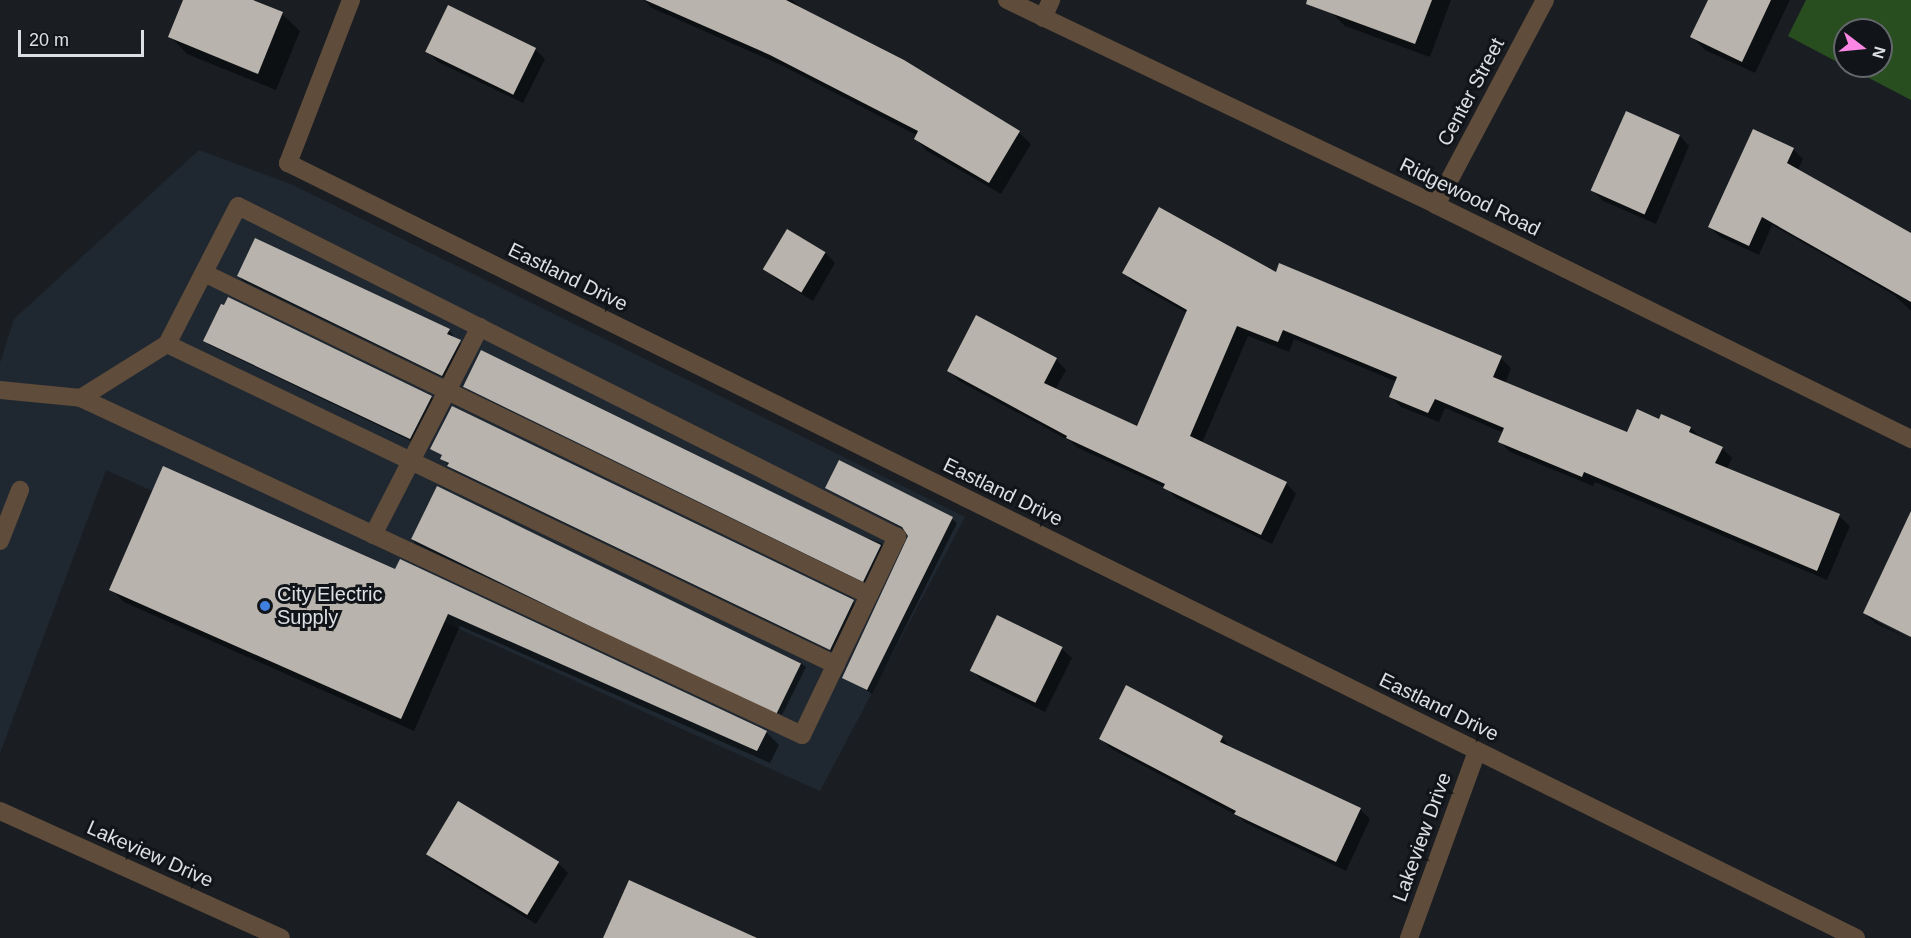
<!DOCTYPE html>
<html>
<head>
<meta charset="utf-8">
<style>
	body { margin:0 }
	#map { position:relative; width:1911px; height:938px; overflow:hidden; background:#1a1e23; font-family:Arial,sans-serif }
	div>[style] { position:absolute }
	[style*='--x'] { left:calc(var(--x)*1px); top:calc(var(--y)*1px); width:calc(var(--w)*1px); rotate:calc(var(--a)*1deg) }
	.built>* { inset:0; background:#1f2831 }
	.forest>* { inset:0; background:#284e20 }
	.shadow>* { inset:0; background:#0007 }
	.building>* { inset:0; background:#b8b3ac; transform-origin:0 0 }
	.lane>* { height:18px; margin:-9px; padding:0 9px; transform-origin:9px; border-radius:9px; background:#5f4c3a }
	.street>* { height:18px; margin:-9px; padding:0 9px; transform-origin:9px; border-radius:9px; background:#5f4c3a }
	.dots>* { width:16px; height:16px; translate:-50% -50%; box-sizing:border-box; border:3px solid #111519; border-radius:50% }
	span { translate:-50% -50%; white-space:nowrap; text-align:center; line-height:1.15; -webkit-text-stroke:6px #111519; paint-order:stroke }
	.street-label { font-size:20px; color:#dde0e3 }
	.poi-label { font-size:20px; color:#dde0e3 }
	.left { translate:0 -50%; text-align:left }
	.north { position:absolute; left:1833px; top:18px; width:60px; height:60px; box-sizing:border-box; background:#111519; border:2px solid #63666a; border-radius:50%; rotate:106deg; font-size:16px; font-weight:700; line-height:24px; text-align:center; color:#dde0e3 }
	.north::after { content:''; display:block; margin:auto; width:21px; height:27px; background:#fc86e4; clip-path:polygon(50% 0,100% 100%,50% 72%,0 100%) }
	.scale { position:absolute; left:18px; top:30px; width:126px; height:27px; box-sizing:border-box; border:3px solid #dde0e3; border-top:0; padding-left:8px; font-size:18px; line-height:21px; white-space:nowrap; color:#dde0e3; -webkit-text-stroke:4px #111519; paint-order:stroke }
</style>
</head>
<body>
<div id="map">
	<div class="built">
		<i style="clip-path:polygon(199px 150px,293px 185px,965px 517px,820px 791px,106px 470px,0 753px,0 363px,14px 319px)"></i>
	</div>
	<div class="forest">
		<i style="clip-path:polygon(1806px 0,1911px 0,1911px 100px,1846px 66px,1881px 66px,1881px 30px,1845px 30px,1845px 66px,1788px 36px)"></i>
	</div>
	<div class="shadow">
		<i style="clip-path:polygon(184px 0,249px 0,282px 14px,300px 31px,276px 90px,187px 54px,170px 36px)"></i>
		<i style="clip-path:polygon(644px 0,792px 0,804px 11px,1019px 132px,1031px 144px,1001px 194px,927px 151px,916px 139px,918px 136px,783px 66px,652px 8px)"></i>
		<i style="clip-path:polygon(1335px 0,1451px 0,1430px 57px,1345px 26px,1331px 12px)"></i>
		<i style="clip-path:polygon(1710px 0,1790px 0,1755px 73px,1705px 50px,1692px 37px)"></i>
		<i style="clip-path:polygon(535px 49px,545px 59px,523px 103px,438px 62px,428px 52px)"></i>
		<i style="clip-path:polygon(1680px 136px,1689px 146px,1656px 224px,1603px 201px,1593px 191px)"></i>
		<i style="clip-path:polygon(1793px 149px,1803px 159px,1798px 170px,1911px 234px,1911px 311px,1894px 295px,1772px 225px,1759px 255px,1720px 237px,1710px 227px)"></i>
		<i style="clip-path:polygon(788px 231px,826px 253px,835px 263px,813px 301px,776px 279px,766px 269px)"></i>
		<i style="clip-path:polygon(1124px 273px,1276px 274px,1501px 358px,1511px 368px,1505px 384px,1628px 434px,1660px 421px,1662px 416px,1691px 428px,1702px 439px,1722px 448px,1732px 458px,1727px 469px,1839px 516px,1850px 526px,1827px 580px,1595px 482px,1593px 486px,1510px 452px,1500px 442px,1504px 433px,1445px 408px,1439px 422px,1401px 407px,1390px 396px,1397px 382px,1294px 339px,1289px 352px,1248px 336px,1202px 443px,1286px 483px,1296px 494px,1272px 544px,1176px 498px,1166px 488px,1078px 448px,1070px 441px,959px 381px,948px 370px,1056px 359px,1066px 370px,1055px 390px,1138px 428px,1187px 313px,1134px 283px)"></i>
		<i style="clip-path:polygon(239px 276px,449px 330px,453px 335px,452px 338px,464px 346px,447px 379px,243px 281px)"></i>
		<i style="clip-path:polygon(205px 340px,431px 397px,436px 402px,415px 443px,209px 345px)"></i>
		<i style="clip-path:polygon(464px 385px,881px 543px,886px 548px,869px 584px,469px 390px)"></i>
		<i style="clip-path:polygon(453px 408px,853px 602px,858px 606px,835px 653px,454px 470px,442px 459px,443px 456px,432px 449px)"></i>
		<i style="clip-path:polygon(164px 468px,766px 732px,779px 745px,770px 763px,460px 626px,414px 731px,124px 602px,111px 589px)"></i>
		<i style="clip-path:polygon(438px 488px,801px 663px,806px 667px,782px 715px,416px 544px,412px 539px)"></i>
		<i style="clip-path:polygon(826px 488px,952px 519px,957px 523px,872px 694px,844px 677px,910px 535px,906px 530px)"></i>
		<i style="clip-path:polygon(1911px 560px,1911px 635px,1874px 617px,1874px 620px,1911px 640px,1875px 623px,1865px 613px)"></i>
		<i style="clip-path:polygon(1062px 649px,1072px 658px,1045px 712px,981px 680px,972px 670px)"></i>
		<i style="clip-path:polygon(1127px 687px,1222px 737px,1231px 749px,1360px 809px,1370px 819px,1346px 871px,1246px 823px,1238px 816px,1110px 748px,1101px 738px)"></i>
		<i style="clip-path:polygon(428px 854px,558px 863px,568px 873px,536px 924px,437px 863px)"></i>
	</div>
	<div class="building">
		<i style="clip-path:polygon(183px 0,253px 0,283px 12px,258px 74px,168px 37px)"></i>
		<i style="clip-path:polygon(645px 0,786px 0,904px 60px,1020px 131px,989px 183px,914px 139px,918px 131px,770px 55px)"></i>
		<i style="clip-path:polygon(1307px 0,1432px 0,1415px 44px,1306px 4px)"></i>
		<i style="clip-path:polygon(1708px 0,1771px 0,1742px 62px,1690px 37px)"></i>
		<i style="left:448px;top:5px;width:98px;height:52px;rotate:26deg"></i>
		<i style="left:1626px;top:111px;width:59px;height:87px;rotate:24deg"></i>
		<i style="clip-path:polygon(1753px 129px,1794px 148px,1787px 163px,1911px 233px,1911px 302px,1762px 217px,1749px 246px,1708px 227px)"></i>
		<i style="clip-path:polygon(1159px 207px,1276px 272px,1279px 263px,1502px 356px,1493px 377px,1627px 432px,1637px 409px,1659px 419px,1661px 414px,1691px 427px,1689px 432px,1723px 447px,1715px 463px,1840px 514px,1817px 571px,1584px 472px,1582px 477px,1498px 442px,1504px 428px,1435px 399px,1428px 413px,1389px 397px,1397px 377px,1283px 330px,1278px 342px,1237px 326px,1190px 436px,1287px 482px,1261px 535px,1163px 488px,1165px 484px,1066px 438px,1067px 436px,947px 371px,976px 315px,1057px 358px,1044px 383px,1137px 426px,1187px 310px,1122px 273px)"></i>
		<i style="left:787px;top:229px;width:45px;height:47px;rotate:31deg"></i>
		<i style="clip-path:polygon(255px 238px,450px 329px,447px 334px,461px 340px,442px 376px,237px 276px)"></i>
		<i style="clip-path:polygon(228px 297px,432px 396px,410px 439px,203px 341px,221px 304px,224px 305px)"></i>
		<i style="left:481px;top:350px;width:445px;height:41px;rotate:26deg"></i>
		<i style="clip-path:polygon(452px 406px,854px 600px,830px 650px,447px 466px,449px 463px,440px 459px,442px 455px,430px 449px)"></i>
		<i style="clip-path:polygon(839px 460px,953px 517px,867px 690px,842px 678px,908px 536px,902px 527px,825px 488px)"></i>
		<i style="clip-path:polygon(163px 466px,395px 569px,400px 559px,767px 731px,757px 751px,448px 614px,401px 719px,109px 590px)"></i>
		<i style="left:437px;top:486px;width:405px;height:59px;rotate:26deg"></i>
		<i style="clip-path:polygon(1911px 511px,1911px 637px,1863px 613px)"></i>
		<i style="left:997px;top:615px;width:73px;height:62px;rotate:26deg"></i>
		<i style="clip-path:polygon(1126px 685px,1223px 736px,1220px 742px,1361px 808px,1336px 862px,1234px 814px,1236px 811px,1099px 739px)"></i>
		<i style="left:458px;top:801px;width:118px;height:62px;rotate:31deg"></i>
		<i style="clip-path:polygon(629px 880px,757px 938px,603px 938px)"></i>
	</div>
	<div class="lane">
		<i style="--x:1043;--y:18;--w:20;--a:-66"></i>
		<i style="--x:204;--y:273;--w:739;--a:25.84"></i>
		<i style="--x:167;--y:344;--w:742;--a:25.63"></i>
		<i style="--x:0;--y:390;--w:81;--a:5.6"></i>
		<i style="--x:81;--y:398;--w:796;--a:25.05"></i>
		<i style="--x:802;--y:735;--w:220;--a:-64.4"></i>
		<i style="--x:897;--y:537;--w:737;--a:-153.33"></i>
		<i style="--x:238;--y:206;--w:155;--a:117.2"></i>
		<i style="--x:167;--y:344;--w:102;--a:147.9"></i>
		<i style="--x:373;--y:535;--w:234;--a:-62.8"></i>
		<i style="--x:0;--y:541;--w:55;--a:-68.6"></i>
	</div>
	<div class="street">
		<i style="--x:351;--y:0;--w:175;--a:111.1"></i>
		<i style="--x:288;--y:163;--w:1749;--a:26.3"></i>
		<i style="--x:1007;--y:0;--w:475;--a:25.5"></i>
		<i style="--x:1436;--y:205;--w:530;--a:26.23"></i>
		<i style="--x:1436;--y:205;--w:232;--a:-62"></i>
		<i style="--x:0;--y:811;--w:308;--a:24.3"></i>
		<i style="--x:1409;--y:938;--w:199;--a:-70"></i>
	</div>
	<div class="dots">
		<i style="left:265px;top:606px;background:#3f7fe0"></i>
	</div>
	<div class="street-label">
		<span style="left:1471px;top:92px;rotate:-62deg">Center Street</span>
		<span style="left:1470px;top:197px;rotate:26deg">Ridgewood Road</span>
		<span style="left:568px;top:277px;rotate:26deg">Eastland Drive</span>
		<span style="left:1003px;top:492px;rotate:26deg">Eastland Drive</span>
		<span style="left:1439px;top:707px;rotate:26deg">Eastland Drive</span>
		<span style="left:1422px;top:837px;rotate:-70deg">Lakeview Drive</span>
		<span style="left:150px;top:854px;rotate:24deg">Lakeview Drive</span>
	</div>
	<div class="poi-label">
		<span class="left" style="left:277px;top:606px">City Electric<br>Supply</span>
	</div>
	<div class="north">N</div>
	<div class="scale">20 m</div>
</div>
</body>
</html>
